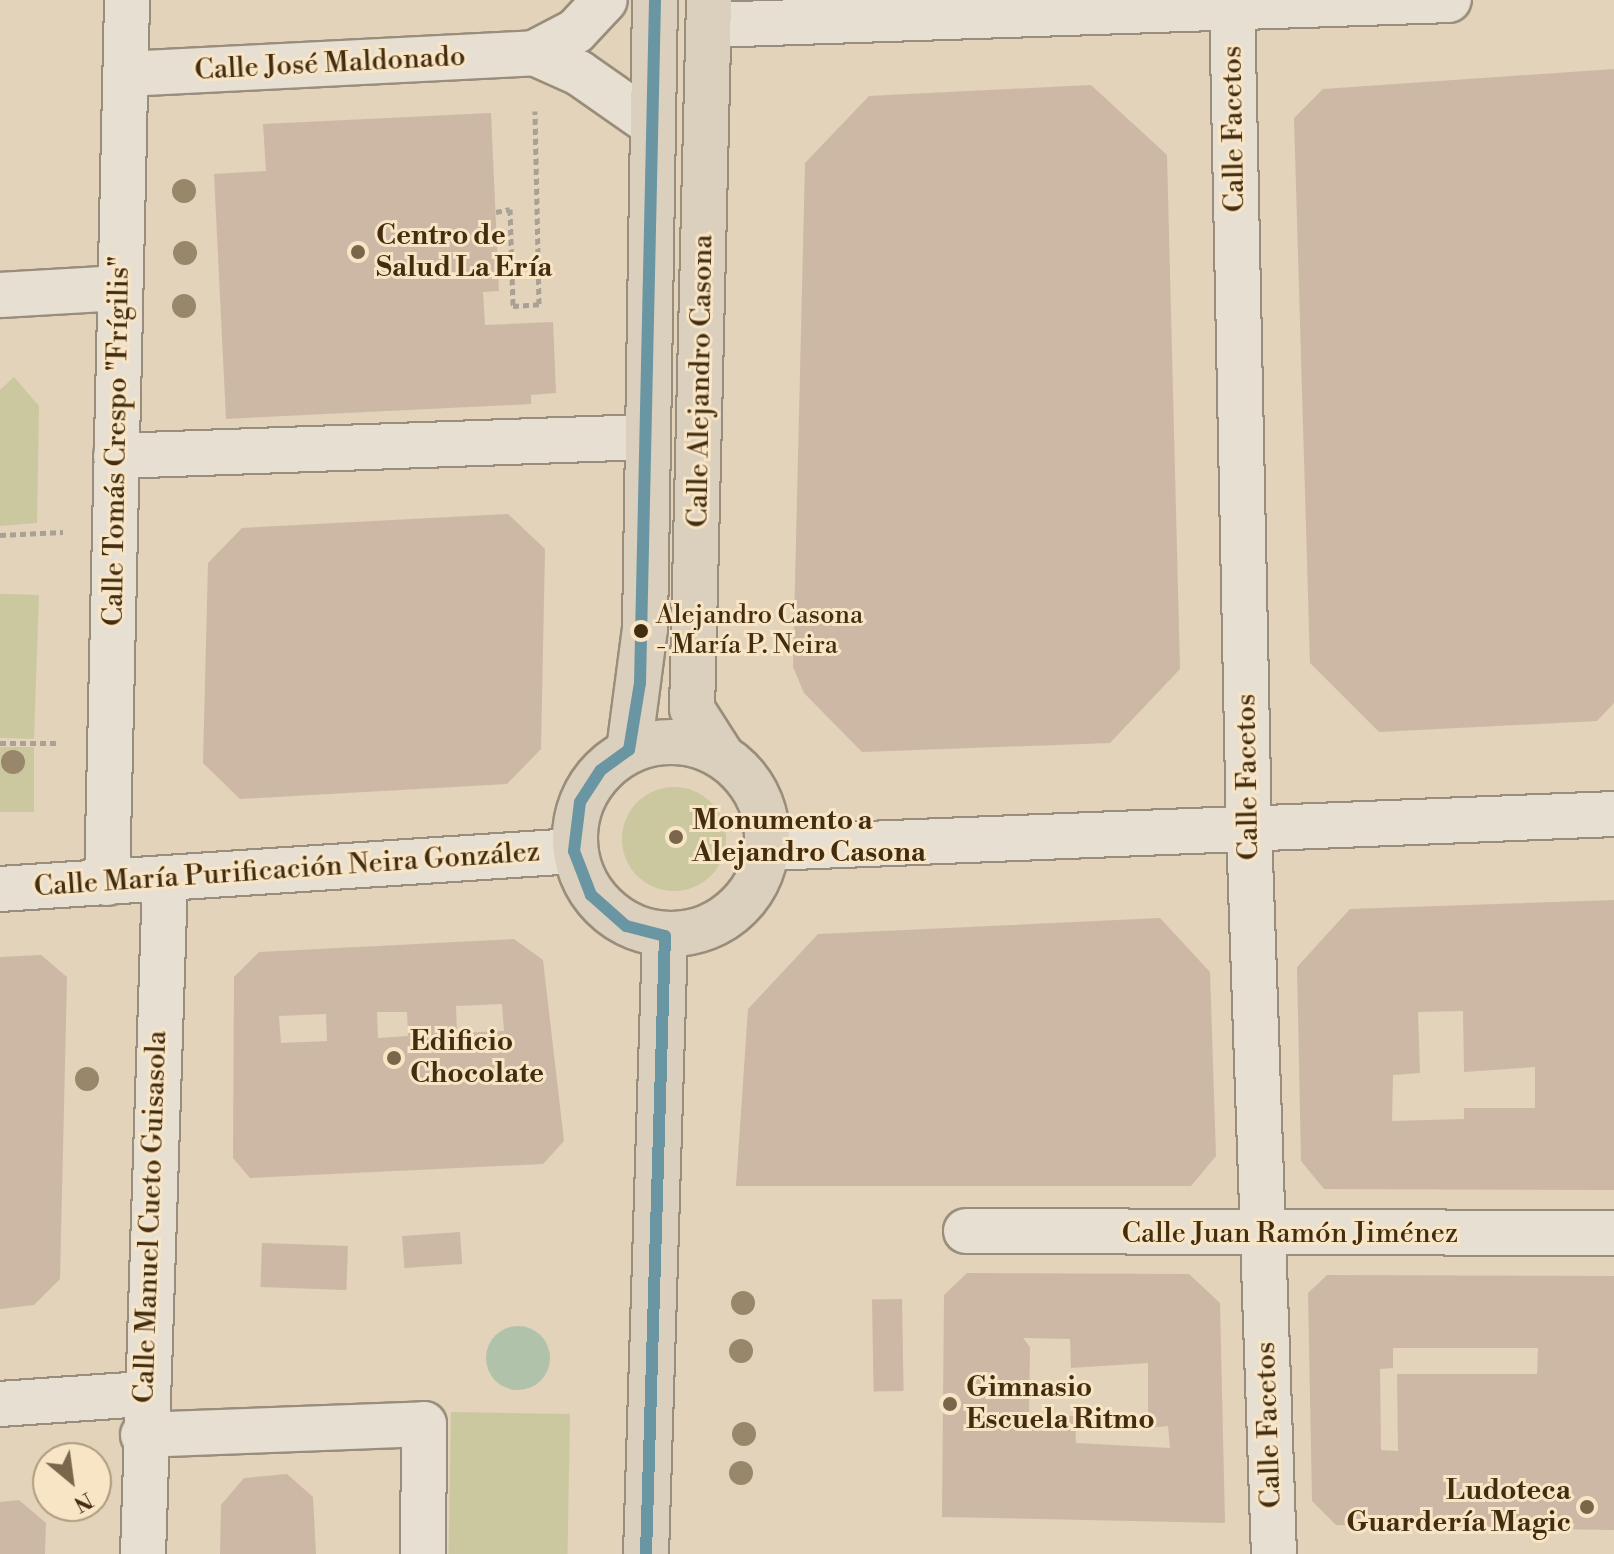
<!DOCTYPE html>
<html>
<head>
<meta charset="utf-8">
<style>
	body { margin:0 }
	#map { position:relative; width:1614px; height:1554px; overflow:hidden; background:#e2d3ba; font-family:"Libre Bodoni",serif }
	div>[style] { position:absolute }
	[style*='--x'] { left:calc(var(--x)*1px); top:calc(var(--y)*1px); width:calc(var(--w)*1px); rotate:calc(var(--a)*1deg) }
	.green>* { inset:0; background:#cbc8a0; transform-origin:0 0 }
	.round { border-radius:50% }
	.water>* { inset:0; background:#b1c2ab }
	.building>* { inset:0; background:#cdb8a5; transform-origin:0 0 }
	.path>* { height:5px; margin-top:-2.5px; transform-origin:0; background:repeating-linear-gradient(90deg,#a9a195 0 6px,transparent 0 10px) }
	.roads { filter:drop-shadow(2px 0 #998d7b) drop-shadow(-2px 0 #998d7b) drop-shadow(0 2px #998d7b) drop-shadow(0 -2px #998d7b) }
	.minor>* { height:44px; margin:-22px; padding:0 22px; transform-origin:22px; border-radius:22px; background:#e7dfd2 }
	.major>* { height:44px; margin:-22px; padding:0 22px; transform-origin:22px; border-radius:22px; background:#dad0bd }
	.major>.ring { margin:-22px; padding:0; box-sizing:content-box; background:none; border:44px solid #dad0bd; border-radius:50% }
	.bus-1>* { height:12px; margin:-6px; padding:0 6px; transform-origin:6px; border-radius:6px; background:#6a95a2 }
	.trees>* { width:24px; height:24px; margin:-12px; border-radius:50%; background:#98876a }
	.dots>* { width:22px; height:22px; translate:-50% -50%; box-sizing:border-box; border:4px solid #f8e5c6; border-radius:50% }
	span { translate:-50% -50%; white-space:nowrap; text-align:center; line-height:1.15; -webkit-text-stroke:6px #f8e5c6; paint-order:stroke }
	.bus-label { font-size:26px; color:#442c0f }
	.left { translate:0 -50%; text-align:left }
	.street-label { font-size:28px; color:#442c0f }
	.poi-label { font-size:28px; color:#442c0f; font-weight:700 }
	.right { translate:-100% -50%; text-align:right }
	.north { position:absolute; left:32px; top:1442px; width:80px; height:80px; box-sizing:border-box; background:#f8e5c6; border:2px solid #b09b7d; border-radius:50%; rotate:151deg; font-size:22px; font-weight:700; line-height:32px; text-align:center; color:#442c0f }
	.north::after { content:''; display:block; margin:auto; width:28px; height:36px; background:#7b664b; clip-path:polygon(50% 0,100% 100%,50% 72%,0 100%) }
</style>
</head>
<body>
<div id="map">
	<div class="green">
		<i style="clip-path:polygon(14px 377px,39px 406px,37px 523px,0 526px,0 390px)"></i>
		<i style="left:39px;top:595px;width:144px;height:39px;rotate:92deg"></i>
		<i style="left:0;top:747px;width:34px;height:65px"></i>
		<i class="round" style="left:622px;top:787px;width:104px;height:104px"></i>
		<i style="left:451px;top:1412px;width:119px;height:142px;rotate:1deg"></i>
	</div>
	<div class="water">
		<i class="round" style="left:486px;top:1326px;width:64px;height:64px"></i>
	</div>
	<div class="building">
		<i style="clip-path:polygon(1614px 69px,1614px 703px,1597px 721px,1379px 732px,1310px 663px,1294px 118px,1323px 89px)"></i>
		<i style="clip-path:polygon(1091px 85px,1167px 155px,1180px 669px,1110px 743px,862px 752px,804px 693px,793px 667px,805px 163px,869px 96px)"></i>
		<i style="clip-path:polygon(491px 113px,499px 291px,483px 292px,485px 325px,553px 322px,556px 393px,531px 395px,531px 404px,226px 419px,214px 174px,266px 171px,263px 124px)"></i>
		<i style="clip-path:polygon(508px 514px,545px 549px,541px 749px,507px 784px,240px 799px,203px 763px,208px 563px,242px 528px)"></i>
		<i style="clip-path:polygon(evenodd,1614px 900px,1614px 1190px,1324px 1189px,1301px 1161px,1297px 967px,1350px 909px,1614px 900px,1463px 1011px,1464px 1072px,1535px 1067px,1535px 1108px,1464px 1108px,1464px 1119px,1392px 1121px,1393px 1075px,1420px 1073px,1418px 1012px,1463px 1011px)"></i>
		<i style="clip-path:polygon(1160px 918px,1210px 972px,1216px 1156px,1191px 1186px,736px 1186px,748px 1009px,818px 934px)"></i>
		<i style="clip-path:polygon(evenodd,514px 939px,543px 960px,564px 1141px,543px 1164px,250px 1178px,233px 1158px,234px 977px,259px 952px,514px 939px,502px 1004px,504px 1031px,457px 1033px,456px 1006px,502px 1004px,514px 939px,377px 1012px,407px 1012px,408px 1036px,378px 1038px,377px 1012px,514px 939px,326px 1014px,327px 1041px,281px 1043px,279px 1016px,326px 1014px)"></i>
		<i style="clip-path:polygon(41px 955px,67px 977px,60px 1279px,34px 1305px,0 1309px,0 957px)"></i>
		<i style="left:460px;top:1232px;width:32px;height:58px;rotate:86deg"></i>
		<i style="left:262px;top:1243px;width:86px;height:44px;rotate:2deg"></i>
		<i style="clip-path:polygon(evenodd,967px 1273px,1189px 1274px,1220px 1303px,1225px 1523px,942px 1517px,944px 1295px,967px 1273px,1023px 1338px,1070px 1339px,1071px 1368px,1148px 1363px,1148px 1428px,1168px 1426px,1170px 1448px,1076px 1443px,1075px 1416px,1029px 1417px,1030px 1347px,1023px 1338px)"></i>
		<i style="clip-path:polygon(evenodd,1327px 1275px,1614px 1276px,1614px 1530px,1336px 1525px,1312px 1501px,1308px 1293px,1327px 1275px,1393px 1348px,1538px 1348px,1537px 1374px,1397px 1374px,1398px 1451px,1381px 1450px,1380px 1369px,1393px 1368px,1393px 1348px)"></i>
		<i style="left:902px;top:1299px;width:92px;height:30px;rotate:89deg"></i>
		<i style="clip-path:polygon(287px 1474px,313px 1497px,316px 1554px,220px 1554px,221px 1505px,244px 1478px)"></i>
		<i style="clip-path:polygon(19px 1500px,46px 1523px,45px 1554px,0 1554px,0 1502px)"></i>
	</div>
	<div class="path">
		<i style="--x:496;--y:212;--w:14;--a:-12"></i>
		<i style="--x:510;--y:209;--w:97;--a:88.2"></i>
		<i style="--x:513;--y:306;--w:26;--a:-4"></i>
		<i style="--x:539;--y:304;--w:193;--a:-91.2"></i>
		<i style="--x:0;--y:535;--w:63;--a:-2.7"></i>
		<i style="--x:0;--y:743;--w:59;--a:0"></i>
	</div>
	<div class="roads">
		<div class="minor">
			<i style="--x:1232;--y:0;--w:829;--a:88.83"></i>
			<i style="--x:1249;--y:829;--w:725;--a:88.03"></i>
			<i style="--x:709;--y:25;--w:740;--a:-1.93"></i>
			<i style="--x:534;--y:53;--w:49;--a:24"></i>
			<i style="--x:579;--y:73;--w:89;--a:34.9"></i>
			<i style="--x:125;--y:74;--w:410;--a:-2.9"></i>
			<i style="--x:534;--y:53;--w:47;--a:-27.6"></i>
			<i style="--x:576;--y:31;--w:42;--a:-46.9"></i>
			<i style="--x:0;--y:295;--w:120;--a:-3.3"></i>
			<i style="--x:116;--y:456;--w:531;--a:-2.05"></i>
			<i style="--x:768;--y:848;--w:847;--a:-2.3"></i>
			<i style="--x:107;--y:883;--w:883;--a:-88.7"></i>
			<i style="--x:0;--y:889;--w:575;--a:-3.79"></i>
			<i style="--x:966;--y:1231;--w:648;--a:0.18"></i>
			<i style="--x:0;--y:1404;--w:144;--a:-4"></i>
			<i style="--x:143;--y:1435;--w:281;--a:-2.2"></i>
			<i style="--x:424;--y:1424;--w:130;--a:90.4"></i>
			<i style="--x:143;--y:1554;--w:673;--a:-88.13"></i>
		</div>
		<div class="major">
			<i style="--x:709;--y:0;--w:709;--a:91.37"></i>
			<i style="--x:692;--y:709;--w:52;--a:57.5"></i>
			<i class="ring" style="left:575px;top:742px;width:148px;height:148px"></i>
			<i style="--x:629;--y:750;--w:123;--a:-82.5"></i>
			<i style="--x:645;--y:628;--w:628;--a:-89.09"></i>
			<i style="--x:646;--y:1554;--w:618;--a:-88.24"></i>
		</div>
	</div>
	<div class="bus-1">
		<i style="--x:646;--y:1554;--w:618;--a:-88.24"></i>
		<i style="--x:665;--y:936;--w:40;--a:-165.6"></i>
		<i style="--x:626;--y:926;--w:47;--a:-138.5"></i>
		<i style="--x:591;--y:895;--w:47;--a:-111.1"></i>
		<i style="--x:574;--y:851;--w:49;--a:-83"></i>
		<i style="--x:580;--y:802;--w:38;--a:-57"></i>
		<i style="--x:601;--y:770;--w:34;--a:-36"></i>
		<i style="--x:629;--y:750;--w:68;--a:-80.7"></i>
		<i style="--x:640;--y:683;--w:683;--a:-88.74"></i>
	</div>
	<div class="trees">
		<i style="left:184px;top:191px"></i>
		<i style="left:185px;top:253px"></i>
		<i style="left:184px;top:306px"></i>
		<i style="left:13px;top:762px"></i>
		<i style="left:87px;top:1079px"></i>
		<i style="left:743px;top:1303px"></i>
		<i style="left:741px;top:1351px"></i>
		<i style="left:744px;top:1434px"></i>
		<i style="left:741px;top:1473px"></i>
	</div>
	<div class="dots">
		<i style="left:358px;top:252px;background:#7b664b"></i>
		<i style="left:641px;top:631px;background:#442c0f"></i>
		<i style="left:676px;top:837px;background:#7b664b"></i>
		<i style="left:394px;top:1058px;background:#7b664b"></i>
		<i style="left:950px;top:1404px;background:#7b664b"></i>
		<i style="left:1587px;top:1507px;background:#7b664b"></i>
	</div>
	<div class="bus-label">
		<span class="left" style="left:656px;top:631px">Alejandro Casona<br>- María P. Neira</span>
	</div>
	<div class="street-label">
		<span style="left:330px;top:64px;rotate:-3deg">Calle José Maldonado</span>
		<span style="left:1234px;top:129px;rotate:-91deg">Calle Facetos</span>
		<span style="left:701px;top:381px;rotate:-89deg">Calle Alejandro Casona</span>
		<span style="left:117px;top:441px;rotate:-89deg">Calle Tomás Crespo "Frígilis"</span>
		<span style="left:1248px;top:777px;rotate:-91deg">Calle Facetos</span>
		<span style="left:287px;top:870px;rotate:-4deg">Calle María Purificación Neira González</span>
		<span style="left:151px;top:1217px;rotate:-88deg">Calle Manuel Cueto Guisasola</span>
		<span style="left:1290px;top:1234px">Calle Juan Ramón Jiménez</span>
		<span style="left:1269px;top:1425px;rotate:-92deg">Calle Facetos</span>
	</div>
	<div class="poi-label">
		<span class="left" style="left:376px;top:252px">Centro de<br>Salud La Ería</span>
		<span class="left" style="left:692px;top:837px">Monumento a<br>Alejandro Casona</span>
		<span class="left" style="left:410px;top:1058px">Edificio<br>Chocolate</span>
		<span class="left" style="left:966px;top:1404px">Gimnasio<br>Escuela Ritmo</span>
		<span class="right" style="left:1571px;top:1507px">Ludoteca<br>Guardería Magic</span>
	</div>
	<div class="north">N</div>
</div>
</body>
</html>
